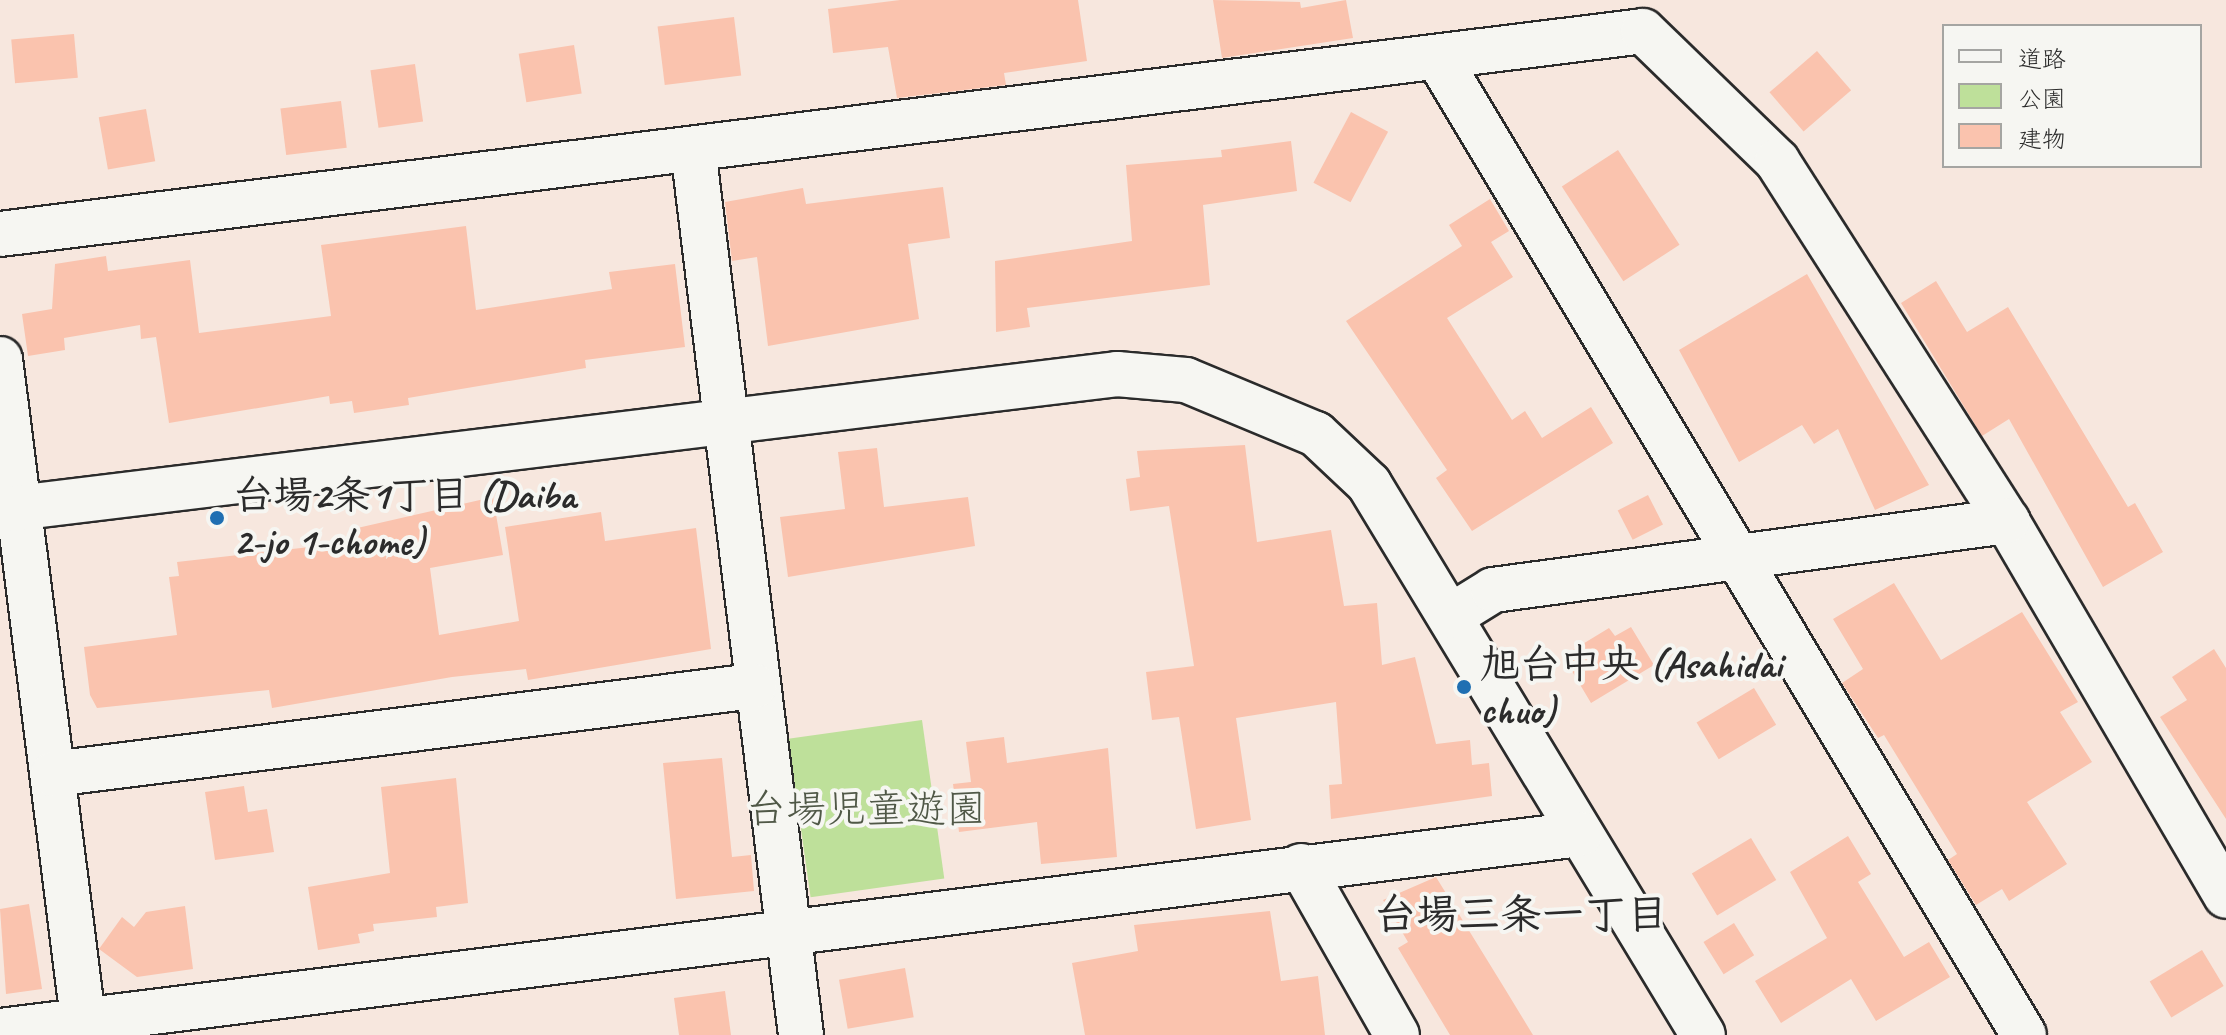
<!DOCTYPE html>
<html>
<head>
<meta charset="utf-8">
<style>
	body { margin:0 }
	#map { position:relative; width:2226px; height:1035px; overflow:hidden; background:#f7e7de; font-family:Caveat,"Klee One",sans-serif }
	div>[style] { position:absolute }
	[style*='--x'] { left:calc(var(--x)*1px); top:calc(var(--y)*1px); width:calc(var(--w)*1px); rotate:calc(var(--a)*1deg) }
	.green>* { inset:0; background:#bee09a; transform-origin:0 0 }
	.building>* { inset:0; background:#fac3ae; transform-origin:0 0 }
	.roads { filter:drop-shadow(2px 0 #2b2b2b) drop-shadow(-2px 0 #2b2b2b) drop-shadow(0 2px #2b2b2b) drop-shadow(0 -2px #2b2b2b) }
	.minor>* { height:44px; margin:-22px; padding:0 22px; transform-origin:22px; border-radius:22px; background:#f6f6f2 }
	.dots>* { width:22px; height:22px; translate:-50% -50%; box-sizing:border-box; border:4px solid #f6f6f2; border-radius:50% }
	span { translate:-50% -50%; white-space:nowrap; text-align:center; line-height:1.15; -webkit-text-stroke:8px #f6f6f2; paint-order:stroke }
	.poi-label { font-size:40px; color:#2b2b2b; font-weight:700 }
	.left { translate:0 -50%; text-align:left }
	.park-label { font-size:40px; color:#505847 }
	.neighbourhood-label { font-size:42px; color:#2b2b2b; font-weight:700 }
	.legend { position:absolute; left:1942px; top:24px; width:260px; height:144px; box-sizing:border-box; background:#f6f6f2; border:2px solid #a5a5a2; margin:0; padding:10px 14px; list-style:none; font-size:24px; color:#2b2b2b }
	.legend li { display:flex; align-items:center; gap:16px; height:40px }
	.legend b { width:40px; border:2px solid #a5a5a2 }
</style>
</head>
<body>
<div id="map">
	<div class="green">
		<i style="left:922px;top:720px;width:160px;height:135px;rotate:82deg"></i>
	</div>
	<div class="building">
		<i style="clip-path:polygon(900px 0,1078px 0,1087px 61px,1004px 73px,1006px 85px,897px 98px,888px 47px,833px 53px,828px 9px)"></i>
		<i style="clip-path:polygon(1213px 0,1300px 2px,1301px 8px,1346px 0,1353px 38px,1222px 58px)"></i>
		<i style="left:734px;top:17px;width:59px;height:77px;rotate:83deg"></i>
		<i style="left:74px;top:34px;width:44px;height:63px;rotate:85deg"></i>
		<i style="left:574px;top:45px;width:49px;height:56px;rotate:81deg"></i>
		<i style="left:1817px;top:51px;width:52px;height:63px;rotate:49deg"></i>
		<i style="left:415px;top:64px;width:58px;height:45px;rotate:82deg"></i>
		<i style="left:341px;top:101px;width:47px;height:61px;rotate:83deg"></i>
		<i style="left:146px;top:109px;width:53px;height:48px;rotate:80deg"></i>
		<i style="left:1351px;top:112px;width:42px;height:80px;rotate:28deg"></i>
		<i style="clip-path:polygon(1291px 141px,1297px 191px,1203px 205px,1210px 285px,1027px 308px,1030px 327px,996px 332px,995px 261px,1132px 241px,1126px 165px,1222px 157px,1221px 150px)"></i>
		<i style="left:1618px;top:150px;width:113px;height:67px;rotate:57deg"></i>
		<i style="clip-path:polygon(943px 187px,950px 238px,908px 244px,919px 319px,768px 346px,757px 257px,732px 261px,725px 202px,803px 188px,806px 204px)"></i>
		<i style="clip-path:polygon(1490px 199px,1509px 231px,1491px 242px,1513px 277px,1447px 318px,1512px 420px,1525px 411px,1542px 438px,1591px 407px,1613px 443px,1472px 531px,1436px 478px,1447px 470px,1346px 321px,1462px 246px,1449px 225px)"></i>
		<i style="clip-path:polygon(466px 226px,476px 310px,612px 289px,609px 272px,675px 264px,685px 347px,585px 360px,586px 368px,408px 398px,409px 405px,354px 413px,352px 401px,330px 404px,329px 396px,169px 423px,156px 337px,141px 339px,140px 325px,64px 338px,65px 350px,28px 356px,22px 314px,52px 309px,55px 264px,106px 256px,108px 271px,190px 260px,199px 333px,331px 316px,321px 245px)"></i>
		<i style="clip-path:polygon(1807px 274px,1929px 485px,1875px 510px,1838px 429px,1814px 444px,1802px 425px,1739px 462px,1679px 350px)"></i>
		<i style="clip-path:polygon(1936px 281px,1967px 332px,2008px 307px,2128px 507px,2135px 503px,2163px 552px,2103px 587px,2009px 419px,1982px 436px,1901px 303px)"></i>
		<i style="clip-path:polygon(1245px 445px,1257px 542px,1331px 530px,1344px 606px,1377px 603px,1382px 665px,1415px 657px,1436px 744px,1470px 740px,1472px 765px,1489px 763px,1492px 796px,1331px 819px,1329px 785px,1342px 784px,1336px 702px,1236px 718px,1251px 820px,1196px 829px,1179px 717px,1152px 720px,1146px 672px,1194px 666px,1169px 506px,1130px 511px,1126px 479px,1140px 477px,1137px 451px)"></i>
		<i style="clip-path:polygon(877px 448px,884px 507px,968px 497px,975px 546px,788px 577px,780px 517px,845px 509px,838px 452px)"></i>
		<i style="left:1648px;top:495px;width:33px;height:34px;rotate:63deg"></i>
		<i style="clip-path:polygon(493px 497px,503px 555px,430px 568px,439px 635px,519px 621px,505px 527px,601px 512px,605px 541px,696px 528px,711px 649px,528px 680px,526px 669px,452px 677px,272px 708px,269px 690px,97px 708px,90px 695px,84px 647px,177px 635px,169px 577px,179px 576px,177px 562px,355px 542px,353px 529px)"></i>
		<i style="clip-path:polygon(1894px 583px,1941px 660px,2022px 612px,2078px 702px,2060px 712px,2092px 762px,2027px 802px,2067px 864px,2009px 901px,2002px 889px,1976px 905px,1948px 860px,1957px 854px,1884px 735px,1878px 738px,1842px 683px,1863px 669px,1833px 619px)"></i>
		<i style="clip-path:polygon(1631px 627px,1654px 665px,1591px 703px,1563px 656px,1609px 628px,1615px 636px)"></i>
		<i style="clip-path:polygon(2214px 649px,2226px 668px,2226px 819px,2160px 717px,2187px 700px,2172px 677px)"></i>
		<i style="left:1754px;top:688px;width:43px;height:67px;rotate:59deg"></i>
		<i style="clip-path:polygon(1004px 737px,1007px 763px,1108px 748px,1117px 857px,1041px 864px,1037px 822px,959px 832px,953px 784px,971px 782px,966px 742px)"></i>
		<i style="clip-path:polygon(722px 758px,732px 857px,751px 855px,754px 891px,676px 899px,663px 763px)"></i>
		<i style="clip-path:polygon(456px 778px,468px 903px,436px 907px,437px 917px,373px 924px,374px 931px,358px 934px,360px 943px,318px 950px,308px 887px,390px 873px,381px 787px)"></i>
		<i style="clip-path:polygon(244px 786px,248px 812px,267px 809px,274px 852px,215px 860px,205px 792px)"></i>
		<i style="clip-path:polygon(1848px 836px,1871px 874px,1858px 882px,1904px 957px,1929px 942px,1950px 977px,1876px 1021px,1851px 979px,1781px 1023px,1755px 981px,1827px 938px,1790px 872px)"></i>
		<i style="left:1751px;top:838px;width:49px;height:69px;rotate:59deg"></i>
		<i style="clip-path:polygon(1436px 877px,1505px 989px,1533px 1035px,1450px 1035px,1398px 948px,1408px 942px,1383px 900px)"></i>
		<i style="clip-path:polygon(29px 904px,42px 989px,6px 994px,0 909px)"></i>
		<i style="clip-path:polygon(185px 906px,193px 969px,137px 977px,99px 949px,122px 917px,134px 927px,146px 912px)"></i>
		<i style="clip-path:polygon(1270px 911px,1281px 981px,1318px 976px,1325px 1035px,1085px 1035px,1072px 963px,1138px 951px,1134px 925px)"></i>
		<i style="left:1734px;top:923px;width:38px;height:36px;rotate:58deg"></i>
		<i style="left:2202px;top:950px;width:42px;height:61px;rotate:59deg"></i>
		<i style="left:905px;top:968px;width:50px;height:67px;rotate:80deg"></i>
		<i style="clip-path:polygon(725px 991px,731px 1035px,679px 1035px,674px 998px)"></i>
	</div>
	<div class="roads">
		<div class="minor">
			<i style="--x:1438;--y:58;--w:1139;--a:59.04"></i>
			<i style="--x:693;--y:149;--w:893;--a:83.05"></i>
			<i style="--x:0;--y:234;--w:1655;--a:-7.04"></i>
			<i style="--x:1643;--y:31;--w:187;--a:44.1"></i>
			<i style="--x:1777;--y:161;--w:427;--a:57.4"></i>
			<i style="--x:2007;--y:521;--w:434;--a:59.7"></i>
			<i style="--x:0;--y:359;--w:665;--a:82.83"></i>
			<i style="--x:0;--y:510;--w:1125;--a:-6.94"></i>
			<i style="--x:1117;--y:374;--w:69;--a:5"></i>
			<i style="--x:1186;--y:380;--w:141;--a:22.6"></i>
			<i style="--x:1316;--y:434;--w:73;--a:43.3"></i>
			<i style="--x:1369;--y:484;--w:644;--a:58.78"></i>
			<i style="--x:1451;--y:616;--w:49;--a:-31.8"></i>
			<i style="--x:1493;--y:590;--w:519;--a:-7.65"></i>
			<i style="--x:53;--y:774;--w:707;--a:-7.16"></i>
			<i style="--x:1301;--y:866;--w:194;--a:60.4"></i>
			<i style="--x:0;--y:1031;--w:1592;--a:-7.11"></i>
		</div>
	</div>
	<div class="dots">
		<i style="left:217px;top:518px;background:#1f6fb2"></i>
		<i style="left:1464px;top:687px;background:#1f6fb2"></i>
	</div>
	<div class="poi-label">
		<span class="left" style="left:233px;top:518px">台場2条1丁目 (Daiba<br>2-jo 1-chome)</span>
		<span class="left" style="left:1480px;top:687px">旭台中央 (Asahidai<br>chuo)</span>
	</div>
	<div class="park-label">
		<span style="left:866px;top:809px">台場児童遊園</span>
	</div>
	<div class="neighbourhood-label">
		<span style="left:1521px;top:915px">台場三条一丁目</span>
	</div>
	<ul class="legend">
	<li><b style="height:10px;background:#f6f6f2"></b>道路</li>
	<li><b style="height:22px;background:#bee09a"></b>公園</li>
	<li><b style="height:22px;background:#fac3ae"></b>建物</li>
	</ul>
</div>
</body>
</html>
